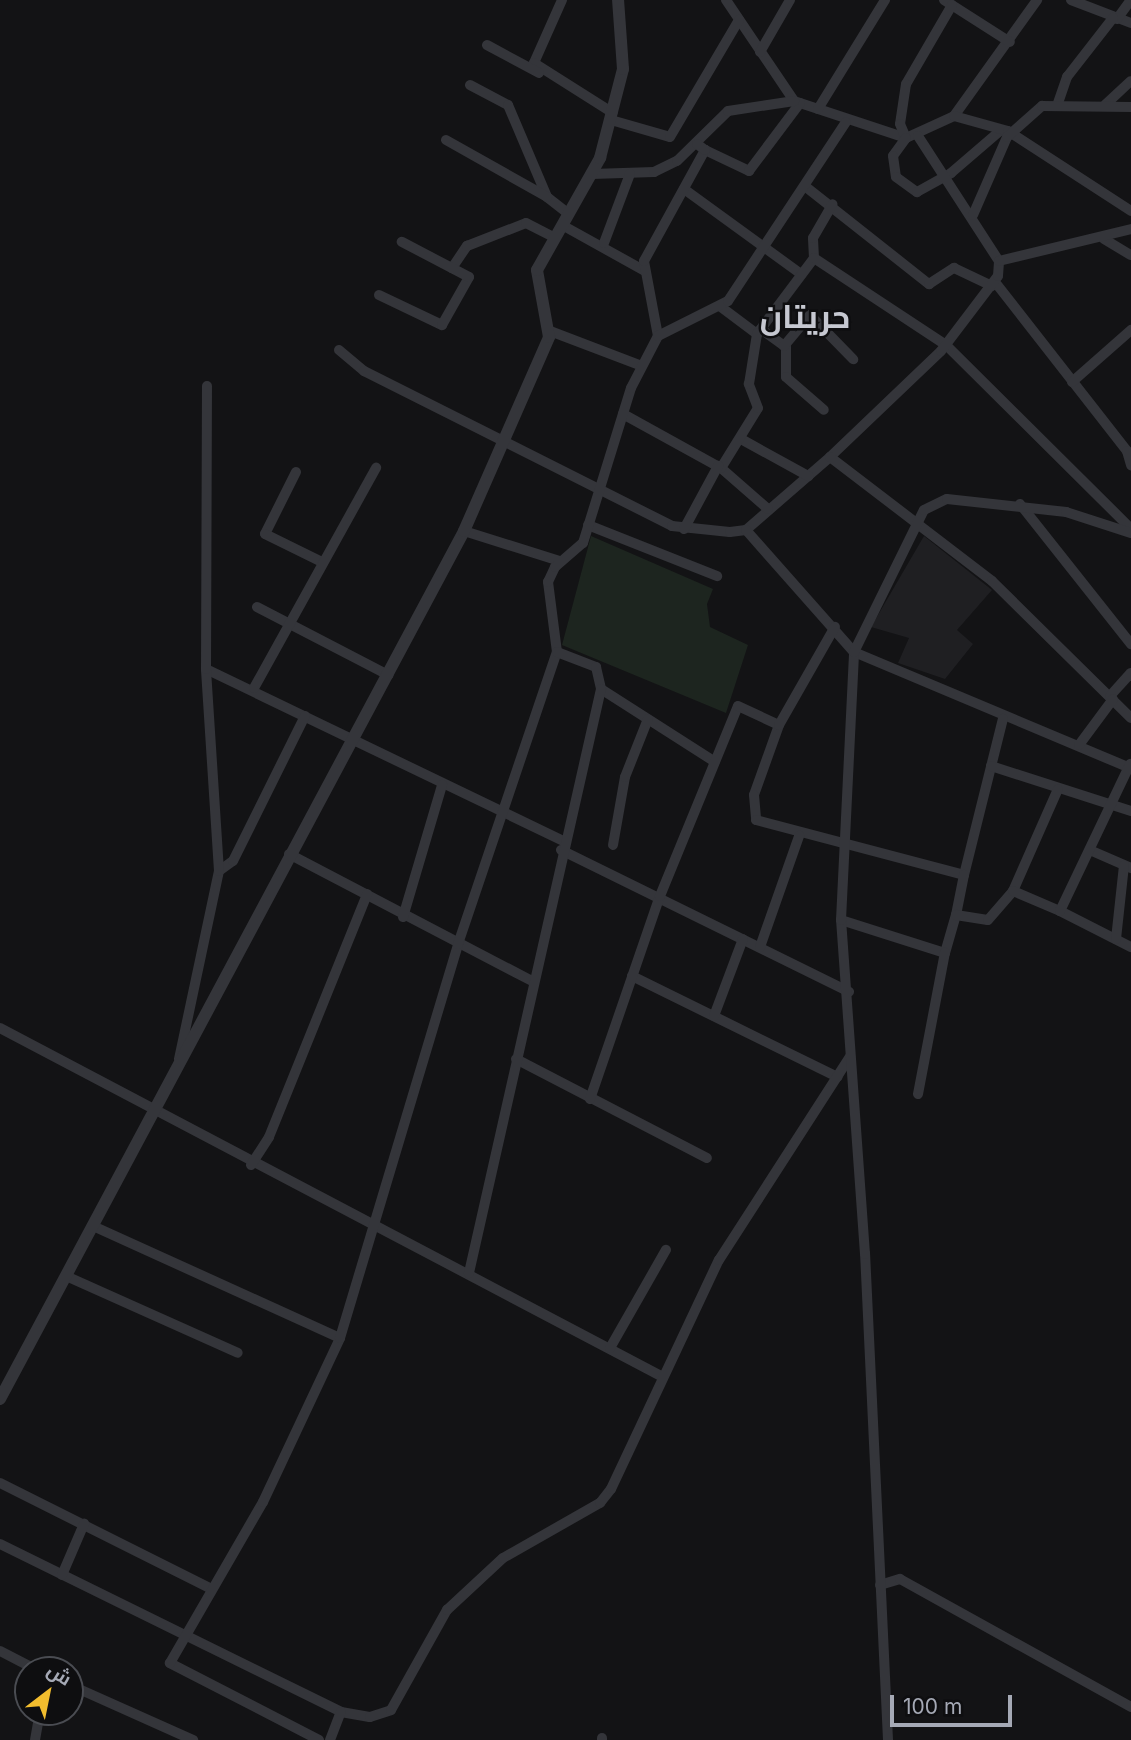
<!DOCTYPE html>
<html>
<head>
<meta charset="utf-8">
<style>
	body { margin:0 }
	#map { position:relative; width:1131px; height:1740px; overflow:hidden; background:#131315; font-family:Inter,Cairo,sans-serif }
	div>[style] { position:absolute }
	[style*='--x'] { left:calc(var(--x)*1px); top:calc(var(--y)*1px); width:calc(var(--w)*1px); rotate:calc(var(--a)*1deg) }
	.built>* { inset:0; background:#1f1f22 }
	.green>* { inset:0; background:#1d251f }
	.minor>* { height:10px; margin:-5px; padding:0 5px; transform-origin:5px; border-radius:5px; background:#34353a }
	.tertiary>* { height:12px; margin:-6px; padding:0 6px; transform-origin:6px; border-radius:6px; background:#34353a }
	span { translate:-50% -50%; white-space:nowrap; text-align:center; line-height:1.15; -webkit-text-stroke:5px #0e0e10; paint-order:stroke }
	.district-label { font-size:32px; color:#c6c8d1; font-weight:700 }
	.north { position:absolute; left:14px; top:1656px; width:70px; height:70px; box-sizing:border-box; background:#0e0e10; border:2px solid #4a4c52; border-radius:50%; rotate:32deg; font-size:19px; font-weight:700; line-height:28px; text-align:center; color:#a5a9b5 }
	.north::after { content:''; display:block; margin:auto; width:24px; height:32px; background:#f2bd2e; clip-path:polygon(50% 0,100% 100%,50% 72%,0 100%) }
	.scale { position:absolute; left:890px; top:1695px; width:122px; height:32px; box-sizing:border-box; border:4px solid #a5a9b5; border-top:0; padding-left:9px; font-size:21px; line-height:24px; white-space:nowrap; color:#a5a9b5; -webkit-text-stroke:5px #0e0e10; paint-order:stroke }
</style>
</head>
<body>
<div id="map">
	<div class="built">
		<i style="clip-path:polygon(924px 536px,992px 590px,957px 630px,973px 644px,945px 679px,898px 663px,909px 638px,871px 627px)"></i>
	</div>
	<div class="green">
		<i style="clip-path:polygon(591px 536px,713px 589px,707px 604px,710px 627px,748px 645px,726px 713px,562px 645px)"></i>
	</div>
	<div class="minor">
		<i style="--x:562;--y:0;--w:69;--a:114"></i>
		<i style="--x:534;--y:63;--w:93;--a:32.3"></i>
		<i style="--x:726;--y:0;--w:122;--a:56"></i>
		<i style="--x:794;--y:101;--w:118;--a:18.3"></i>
		<i style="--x:906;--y:138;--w:53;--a:-24.6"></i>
		<i style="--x:954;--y:116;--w:143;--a:-54.4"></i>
		<i style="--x:944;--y:0;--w:78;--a:32.5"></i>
		<i style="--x:1071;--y:0;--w:64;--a:21"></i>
		<i style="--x:952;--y:5;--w:91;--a:120.2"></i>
		<i style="--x:906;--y:84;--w:40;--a:98.5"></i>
		<i style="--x:900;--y:124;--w:15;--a:67"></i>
		<i style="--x:906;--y:138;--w:22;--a:126"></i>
		<i style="--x:893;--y:156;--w:21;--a:82"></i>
		<i style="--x:896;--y:177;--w:26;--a:36"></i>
		<i style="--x:917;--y:192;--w:39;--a:-29"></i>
		<i style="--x:951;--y:173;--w:66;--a:-40.7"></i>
		<i style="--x:1117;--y:19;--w:24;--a:-54"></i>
		<i style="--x:487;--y:45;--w:59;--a:28.3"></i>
		<i style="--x:760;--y:52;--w:60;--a:-60"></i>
		<i style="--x:470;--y:85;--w:43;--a:27.8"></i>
		<i style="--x:508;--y:105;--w:100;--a:67"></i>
		<i style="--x:547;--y:197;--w:28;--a:38"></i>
		<i style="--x:1058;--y:103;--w:28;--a:-71"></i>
		<i style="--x:1067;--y:77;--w:75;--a:-52.1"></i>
		<i style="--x:1105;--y:105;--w:35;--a:-43"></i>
		<i style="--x:818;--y:109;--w:128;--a:-58.4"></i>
		<i style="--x:954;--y:116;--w:56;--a:15.5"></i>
		<i style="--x:1008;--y:131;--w:147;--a:33"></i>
		<i style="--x:611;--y:120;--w:61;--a:16.1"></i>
		<i style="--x:670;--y:137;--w:136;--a:-59.5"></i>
		<i style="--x:918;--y:136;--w:149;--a:57.1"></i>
		<i style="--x:446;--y:140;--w:116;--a:29.4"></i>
		<i style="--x:705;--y:150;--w:49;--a:25.5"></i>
		<i style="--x:749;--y:171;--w:85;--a:-53.1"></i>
		<i style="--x:592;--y:174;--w:62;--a:-1.8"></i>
		<i style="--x:654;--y:172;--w:25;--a:-26"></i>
		<i style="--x:677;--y:161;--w:71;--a:-44.4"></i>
		<i style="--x:728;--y:111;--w:67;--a:-8.6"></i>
		<i style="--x:806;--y:187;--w:157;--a:38.3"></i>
		<i style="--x:929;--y:284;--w:30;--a:-33"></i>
		<i style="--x:954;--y:268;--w:42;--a:25.3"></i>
		<i style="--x:684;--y:189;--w:145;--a:36"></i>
		<i style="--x:973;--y:215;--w:85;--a:-66.4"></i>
		<i style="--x:1007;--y:137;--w:47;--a:-41.5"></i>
		<i style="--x:1042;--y:106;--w:89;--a:0.6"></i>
		<i style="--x:562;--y:225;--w:95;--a:29"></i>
		<i style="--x:1104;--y:239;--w:31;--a:31"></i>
		<i style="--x:604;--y:243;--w:74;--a:-69.4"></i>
		<i style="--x:814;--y:258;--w:20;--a:-93"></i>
		<i style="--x:813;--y:238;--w:39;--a:-60"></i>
		<i style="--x:452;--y:268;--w:27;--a:-56"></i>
		<i style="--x:467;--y:246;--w:63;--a:-21.3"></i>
		<i style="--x:526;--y:223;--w:30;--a:27"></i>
		<i style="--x:995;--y:282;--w:214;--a:52"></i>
		<i style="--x:1127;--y:451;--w:15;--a:74"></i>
		<i style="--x:379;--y:295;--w:70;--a:25.5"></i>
		<i style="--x:442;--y:325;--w:55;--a:-60.6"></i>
		<i style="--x:469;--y:277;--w:76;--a:-152.4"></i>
		<i style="--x:721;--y:307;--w:45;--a:36.9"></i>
		<i style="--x:757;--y:334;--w:95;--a:-53.1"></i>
		<i style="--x:814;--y:258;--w:158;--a:33.4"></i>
		<i style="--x:946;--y:345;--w:261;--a:44.8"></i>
		<i style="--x:761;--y:329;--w:31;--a:36"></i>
		<i style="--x:786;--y:347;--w:30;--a:90"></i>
		<i style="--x:786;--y:377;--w:50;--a:41"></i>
		<i style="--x:550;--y:331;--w:98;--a:20.8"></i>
		<i style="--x:658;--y:336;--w:76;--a:-100.6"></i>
		<i style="--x:644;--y:261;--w:127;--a:-61.2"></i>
		<i style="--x:705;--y:150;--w:10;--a:-143"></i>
		<i style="--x:784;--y:346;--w:40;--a:-50"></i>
		<i style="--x:810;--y:315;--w:62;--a:45.7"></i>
		<i style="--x:339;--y:350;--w:33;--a:40"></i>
		<i style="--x:364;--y:371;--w:345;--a:26.7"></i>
		<i style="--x:672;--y:526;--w:58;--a:5.9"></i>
		<i style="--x:730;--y:532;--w:16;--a:-7"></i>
		<i style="--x:746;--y:530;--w:111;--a:-41"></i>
		<i style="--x:830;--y:457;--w:153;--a:-43.7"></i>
		<i style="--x:941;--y:351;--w:94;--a:-52.8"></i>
		<i style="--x:998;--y:276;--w:15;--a:-86"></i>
		<i style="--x:999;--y:261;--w:136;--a:-13.6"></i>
		<i style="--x:1072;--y:382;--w:79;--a:-41.4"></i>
		<i style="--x:623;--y:414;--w:112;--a:28.9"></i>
		<i style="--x:721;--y:468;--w:62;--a:41.1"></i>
		<i style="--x:741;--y:439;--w:77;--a:28.9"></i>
		<i style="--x:830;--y:457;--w:204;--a:37.4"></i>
		<i style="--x:992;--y:581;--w:195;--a:44.6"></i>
		<i style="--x:721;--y:468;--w:70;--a:-58.3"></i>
		<i style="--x:758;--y:408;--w:26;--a:-111"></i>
		<i style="--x:749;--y:384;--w:51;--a:-80.9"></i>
		<i style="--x:296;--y:472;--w:69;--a:116.6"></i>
		<i style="--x:265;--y:534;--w:64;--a:26.2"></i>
		<i style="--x:1020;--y:504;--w:179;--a:51.6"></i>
		<i style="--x:588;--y:525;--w:139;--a:21.6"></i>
		<i style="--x:684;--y:529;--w:72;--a:-61.6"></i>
		<i style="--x:746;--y:530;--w:163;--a:48.5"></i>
		<i style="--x:854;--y:652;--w:296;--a:22.8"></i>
		<i style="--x:464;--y:531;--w:101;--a:17.4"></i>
		<i style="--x:257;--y:607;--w:148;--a:27.4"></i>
		<i style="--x:557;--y:652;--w:71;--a:-97.3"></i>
		<i style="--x:548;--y:582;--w:17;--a:-65"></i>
		<i style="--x:555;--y:567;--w:37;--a:-41"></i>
		<i style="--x:583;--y:543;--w:162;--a:-72.8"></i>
		<i style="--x:631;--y:388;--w:59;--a:-62.6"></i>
		<i style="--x:658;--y:336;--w:78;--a:-26.6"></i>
		<i style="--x:728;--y:301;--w:214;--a:-56.6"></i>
		<i style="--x:206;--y:669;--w:396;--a:25.7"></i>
		<i style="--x:254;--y:688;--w:252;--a:-61"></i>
		<i style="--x:601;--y:689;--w:135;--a:32.6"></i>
		<i style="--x:1110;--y:696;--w:31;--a:-48"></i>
		<i style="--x:779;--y:725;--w:74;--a:109.7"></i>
		<i style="--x:754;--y:795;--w:25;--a:85"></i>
		<i style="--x:756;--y:820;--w:215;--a:14.8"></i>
		<i style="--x:964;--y:875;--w:161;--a:-76"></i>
		<i style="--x:1079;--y:745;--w:57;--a:-53.5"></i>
		<i style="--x:991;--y:766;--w:147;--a:17.8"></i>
		<i style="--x:613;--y:845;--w:69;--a:-80"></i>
		<i style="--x:625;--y:777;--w:62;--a:-68.4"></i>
		<i style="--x:561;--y:850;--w:321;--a:26.2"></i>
		<i style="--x:1092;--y:851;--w:43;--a:23.6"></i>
		<i style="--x:289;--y:854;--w:274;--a:27.6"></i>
		<i style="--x:219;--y:871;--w:17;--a:-36"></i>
		<i style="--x:233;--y:861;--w:162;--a:-63.6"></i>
		<i style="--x:1013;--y:891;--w:111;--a:-66.2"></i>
		<i style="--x:1060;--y:911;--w:80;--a:26.9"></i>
		<i style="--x:956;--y:915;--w:41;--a:-78.7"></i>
		<i style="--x:403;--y:917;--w:138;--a:-73.5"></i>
		<i style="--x:841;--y:920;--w:109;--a:17.6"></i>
		<i style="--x:945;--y:953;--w:40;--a:-74"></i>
		<i style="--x:956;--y:915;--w:32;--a:9"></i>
		<i style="--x:988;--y:920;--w:38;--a:-49"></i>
		<i style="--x:1013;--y:891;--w:51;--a:23.1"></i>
		<i style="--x:1060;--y:911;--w:163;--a:-64.5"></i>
		<i style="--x:1116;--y:939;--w:74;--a:-83.8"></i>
		<i style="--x:760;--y:947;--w:118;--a:-70.6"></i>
		<i style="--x:632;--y:976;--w:229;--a:26.2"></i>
		<i style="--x:714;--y:1016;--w:82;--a:-69.4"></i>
		<i style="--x:0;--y:1028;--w:747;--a:27.77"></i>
		<i style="--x:179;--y:1059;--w:192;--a:-78"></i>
		<i style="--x:219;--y:871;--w:202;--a:-93.7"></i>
		<i style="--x:206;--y:669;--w:283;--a:-89.8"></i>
		<i style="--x:516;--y:1059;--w:215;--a:27.4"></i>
		<i style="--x:918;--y:1094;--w:144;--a:-79.2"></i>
		<i style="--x:590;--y:1099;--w:215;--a:-71"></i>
		<i style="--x:660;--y:896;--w:205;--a:-67.7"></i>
		<i style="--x:738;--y:706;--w:45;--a:24.9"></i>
		<i style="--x:779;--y:725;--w:113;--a:-60.3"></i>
		<i style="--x:251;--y:1165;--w:33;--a:-57"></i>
		<i style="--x:269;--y:1137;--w:262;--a:-68"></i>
		<i style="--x:93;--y:1226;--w:271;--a:24.4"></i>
		<i style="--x:66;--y:1276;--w:188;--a:24.1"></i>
		<i style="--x:610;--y:1348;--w:113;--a:-60.3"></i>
		<i style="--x:0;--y:1483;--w:235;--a:26.6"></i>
		<i style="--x:0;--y:1544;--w:380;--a:26.2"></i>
		<i style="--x:341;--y:1712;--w:29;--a:10"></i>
		<i style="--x:370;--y:1717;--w:22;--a:-18"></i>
		<i style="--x:391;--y:1710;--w:115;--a:-60.8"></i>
		<i style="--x:447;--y:1610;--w:76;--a:-42.9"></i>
		<i style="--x:503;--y:1558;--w:112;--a:-29.6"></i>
		<i style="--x:600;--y:1503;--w:18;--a:-52"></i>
		<i style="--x:611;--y:1489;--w:253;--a:-64.8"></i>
		<i style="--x:719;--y:1260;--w:242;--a:-57.2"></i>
		<i style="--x:62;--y:1575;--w:56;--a:-66.7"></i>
		<i style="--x:880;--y:1585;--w:21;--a:-17"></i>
		<i style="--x:900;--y:1579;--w:264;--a:29"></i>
		<i style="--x:0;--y:1651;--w:42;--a:27.2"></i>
		<i style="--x:70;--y:1685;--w:135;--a:24.1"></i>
		<i style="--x:35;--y:1740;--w:28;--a:-80"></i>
		<i style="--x:319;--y:1740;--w:168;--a:-152.7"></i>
		<i style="--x:170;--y:1663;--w:186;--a:-60"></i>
		<i style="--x:263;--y:1502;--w:181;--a:-64.8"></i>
		<i style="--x:340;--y:1338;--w:411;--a:-73.3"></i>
		<i style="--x:458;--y:944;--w:308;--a:-71.3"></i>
		<i style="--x:557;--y:652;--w:42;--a:21"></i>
		<i style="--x:596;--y:667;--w:23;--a:77"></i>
		<i style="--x:601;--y:689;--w:599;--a:102.74"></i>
		<i style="--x:330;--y:1740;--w:30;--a:-69"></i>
		<i style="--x:602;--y:1740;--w:2;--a:-90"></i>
		<i style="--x:888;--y:1740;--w:487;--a:-92.7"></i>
		<i style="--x:865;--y:1254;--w:335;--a:-94.1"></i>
		<i style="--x:841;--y:920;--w:268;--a:-87.2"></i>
		<i style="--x:854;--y:652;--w:158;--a:-63.8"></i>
		<i style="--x:924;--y:510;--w:25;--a:-26"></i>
		<i style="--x:947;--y:499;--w:120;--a:6.2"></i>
		<i style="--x:1066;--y:512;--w:68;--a:17.9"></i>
	</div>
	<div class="tertiary">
		<i style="--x:0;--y:1399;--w:984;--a:-61.87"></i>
		<i style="--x:464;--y:531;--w:212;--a:-66.3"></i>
		<i style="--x:549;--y:337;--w:68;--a:-100.2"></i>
		<i style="--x:537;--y:270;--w:129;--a:-60.6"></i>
		<i style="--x:600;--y:158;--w:92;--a:-75.5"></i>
		<i style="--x:623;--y:69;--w:69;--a:-94.1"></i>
	</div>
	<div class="district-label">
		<span style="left:805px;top:317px">حريتان</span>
	</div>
	<div class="north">ش</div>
	<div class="scale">100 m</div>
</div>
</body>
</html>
